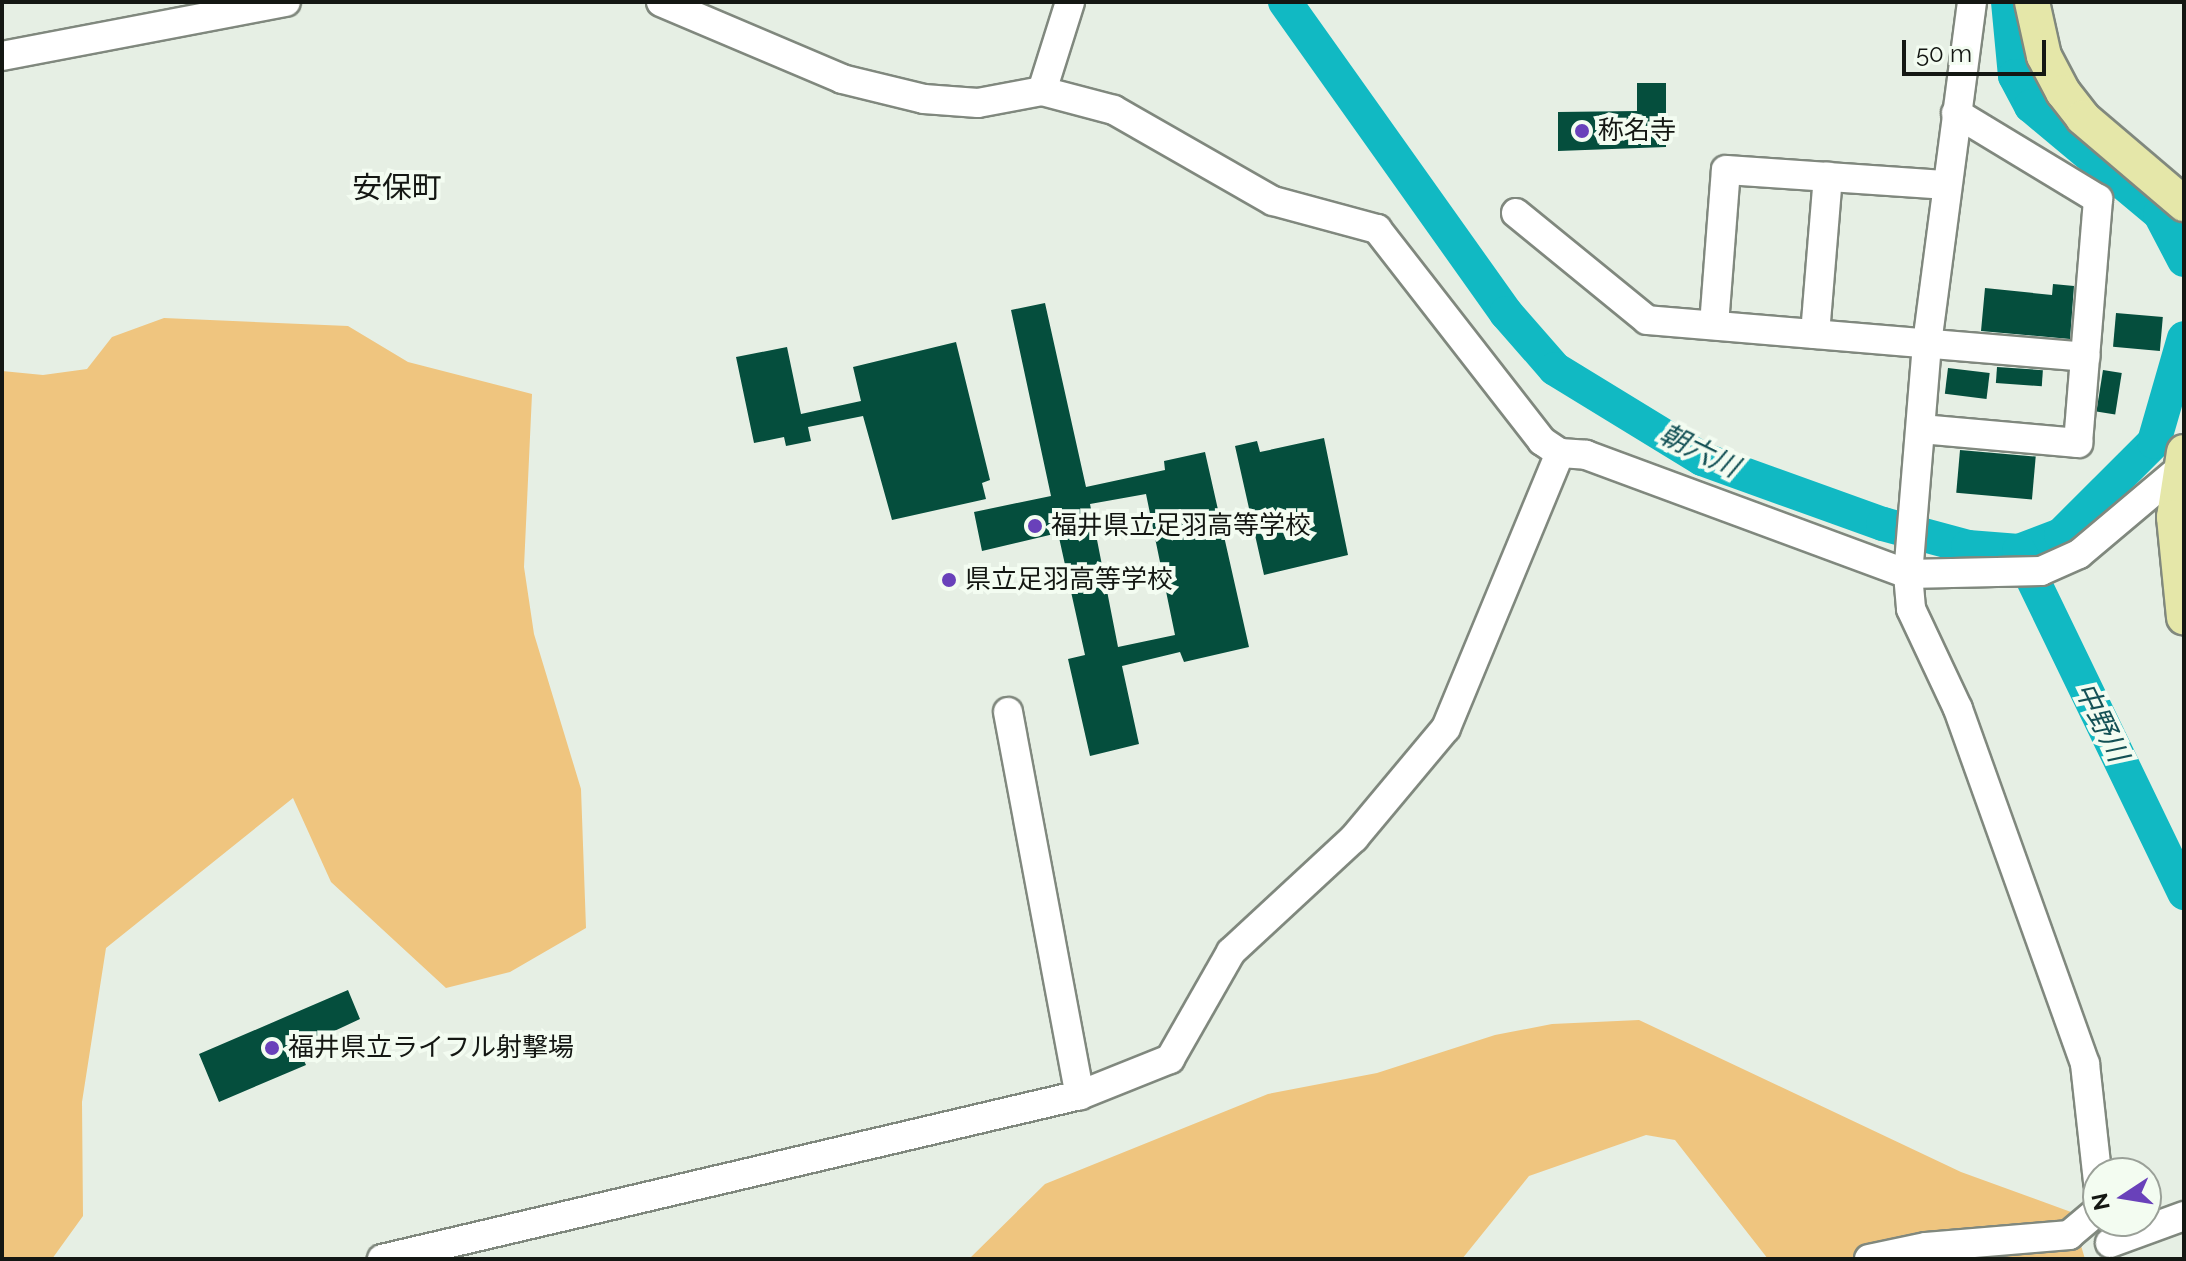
<!DOCTYPE html>
<html>
<head>
<meta charset="utf-8">
<style>
	body { margin:0 }
	#map { position:relative; width:2186px; height:1261px; overflow:hidden; background:#e6efe4; font-family:Raleway,"Noto Sans JP",sans-serif }
	div>[style] { position:absolute }
	[style*='--x'] { left:calc(var(--x)*1px); top:calc(var(--y)*1px); width:calc(var(--w)*1px); rotate:calc(var(--a)*1deg) }
	.green>* { inset:0; background:#efc57f }
	.river>* { height:34px; margin:-17px; padding:0 17px; transform-origin:17px; border-radius:17px; background:#11b9c3 }
	.building>* { inset:0; background:#054e3d; transform-origin:0 0 }
	.roads { filter:drop-shadow(2px 0 #80887e) drop-shadow(-2px 0 #80887e) drop-shadow(0 2px #80887e) drop-shadow(0 -2px #80887e) }
	.minor>* { height:28px; margin:-14px; padding:0 14px; transform-origin:14px; border-radius:14px; background:#fff }
	.major>* { height:34px; margin:-17px; padding:0 17px; transform-origin:17px; border-radius:17px; background:#e5e7a9 }
	.dots>* { width:22px; height:22px; translate:-50% -50%; box-sizing:border-box; border:4px solid #f3fcf1; border-radius:50% }
	span { translate:-50% -50%; white-space:nowrap; text-align:center; line-height:1.15; -webkit-text-stroke:8px #f3fcf1; paint-order:stroke }
	.poi-label { font-size:26px; color:#141713 }
	.left { translate:0 -50%; text-align:left }
	.water-label { font-size:28px; color:#145155; font-style:italic }
	.quarter-label { font-size:30px; color:#141713 }
	.frame { position:absolute; inset:0; border:4px solid #141713; pointer-events:none }
	.north { position:absolute; left:2082px; top:1157px; width:80px; height:80px; box-sizing:border-box; background:#f3fcf1; border:2px solid #9aa098; border-radius:50%; rotate:258deg; font-size:22px; font-weight:700; line-height:32px; text-align:center; color:#141713 }
	.north::after { content:''; display:block; margin:auto; width:28px; height:36px; background:#6941ba; clip-path:polygon(50% 0,100% 100%,50% 72%,0 100%) }
	.scale { position:absolute; left:1902px; top:40px; width:144px; height:36px; box-sizing:border-box; border:4px solid #141713; border-top:0; padding-left:10px; font-size:24px; line-height:28px; white-space:nowrap; color:#141713; -webkit-text-stroke:6px #f3fcf1; paint-order:stroke }
</style>
</head>
<body>
<div id="map">
	<div class="green">
		<i style="clip-path:polygon(164px 318px,348px 326px,408px 362px,532px 394px,524px 567px,534px 634px,581px 789px,586px 928px,510px 972px,446px 988px,331px 882px,293px 798px,106px 948px,82px 1102px,83px 1216px,52px 1259px,2px 1259px,2px 371px,43px 375px,87px 369px,112px 337px)"></i>
		<i style="clip-path:polygon(1639px 1020px,1961px 1172px,2071px 1212px,2085px 1259px,1768px 1259px,1675px 1140px,1646px 1135px,1529px 1176px,1462px 1259px,969px 1259px,1045px 1184px,1268px 1094px,1377px 1073px,1495px 1035px,1552px 1024px)"></i>
	</div>
	<div class="river">
		<i style="--x:1285;--y:2;--w:382;--a:54.6"></i>
		<i style="--x:1506;--y:313;--w:74;--a:48.8"></i>
		<i style="--x:1555;--y:369;--w:172;--a:31.5"></i>
		<i style="--x:1702;--y:459;--w:192;--a:19.8"></i>
		<i style="--x:1883;--y:524;--w:88;--a:15.1"></i>
		<i style="--x:1968;--y:547;--w:51;--a:4.5"></i>
		<i style="--x:2019;--y:551;--w:45;--a:-20.9"></i>
		<i style="--x:2061;--y:535;--w:132;--a:-45"></i>
		<i style="--x:2154;--y:442;--w:108;--a:-73.9"></i>
		<i style="--x:2008;--y:2;--w:74;--a:84.6"></i>
		<i style="--x:2015;--y:76;--w:34;--a:62"></i>
		<i style="--x:2031;--y:106;--w:168;--a:39.9"></i>
		<i style="--x:2160;--y:214;--w:52;--a:62.4"></i>
		<i style="--x:2019;--y:551;--w:380;--a:64.2"></i>
	</div>
	<div class="building">
		<i style="clip-path:polygon(1637px 83px,1666px 83px,1666px 147px,1558px 151px,1558px 112px,1637px 111px)"></i>
		<i style="clip-path:polygon(2053px 284px,2074px 286px,2070px 339px,1981px 331px,1985px 288px,2052px 295px)"></i>
		<i style="clip-path:polygon(evenodd,1045px 303px,1086px 487px,1165px 470px,1164px 461px,1205px 452px,1249px 647px,1184px 662px,1180px 652px,1122px 666px,1139px 744px,1090px 756px,1068px 659px,1085px 655px,1058px 533px,982px 551px,974px 512px,1051px 496px,1011px 310px,1045px 303px,1146px 494px,1175px 635px,1118px 647px,1090px 504px,1146px 494px)"></i>
		<i style="left:2116px;top:313px;width:47px;height:34px;rotate:5deg"></i>
		<i style="clip-path:polygon(956px 342px,990px 480px,982px 483px,986px 499px,892px 520px,863px 416px,808px 427px,811px 441px,786px 446px,784px 437px,754px 443px,736px 357px,787px 347px,801px 414px,861px 401px,853px 367px)"></i>
		<i style="left:1997px;top:367px;width:46px;height:16px;rotate:4deg"></i>
		<i style="left:1948px;top:368px;width:42px;height:26px;rotate:7deg"></i>
		<i style="left:2103px;top:370px;width:19px;height:42px;rotate:9deg"></i>
		<i style="clip-path:polygon(1324px 438px,1348px 555px,1264px 575px,1235px 446px,1257px 441px,1260px 452px)"></i>
		<i style="left:1960px;top:450px;width:76px;height:43px;rotate:5deg"></i>
		<i style="clip-path:polygon(348px 990px,360px 1019px,298px 1048px,306px 1065px,219px 1102px,199px 1054px)"></i>
	</div>
	<div class="roads">
		<div class="minor">
			<i style="--x:661;--y:2;--w:197;--a:23"></i>
			<i style="--x:842;--y:79;--w:84;--a:13.7"></i>
			<i style="--x:924;--y:99;--w:54;--a:4.2"></i>
			<i style="--x:978;--y:103;--w:65;--a:-10.6"></i>
			<i style="--x:1042;--y:91;--w:74;--a:14.8"></i>
			<i style="--x:1114;--y:110;--w:183;--a:29.8"></i>
			<i style="--x:1273;--y:201;--w:108;--a:15.1"></i>
			<i style="--x:1377;--y:229;--w:269;--a:52.1"></i>
			<i style="--x:1542;--y:441;--w:22;--a:34"></i>
			<i style="--x:1560;--y:453;--w:26;--a:4"></i>
			<i style="--x:1586;--y:455;--w:343;--a:20.3"></i>
			<i style="--x:1908;--y:574;--w:133;--a:-1.3"></i>
			<i style="--x:2041;--y:571;--w:42;--a:-24.1"></i>
			<i style="--x:2079;--y:554;--w:132;--a:-40.1"></i>
			<i style="--x:1972;--y:2;--w:345;--a:97.5"></i>
			<i style="--x:1927;--y:344;--w:231;--a:94.7"></i>
			<i style="--x:1908;--y:574;--w:35;--a:85"></i>
			<i style="--x:1911;--y:609;--w:110;--a:64.8"></i>
			<i style="--x:1958;--y:709;--w:377;--a:70.3"></i>
			<i style="--x:2085;--y:1064;--w:119;--a:83.7"></i>
			<i style="--x:2;--y:56;--w:289;--a:-10.8"></i>
			<i style="--x:1042;--y:91;--w:93;--a:-72.5"></i>
			<i style="--x:1516;--y:213;--w:169;--a:39.2"></i>
			<i style="--x:1647;--y:320;--w:440;--a:4.8"></i>
			<i style="--x:1714;--y:325;--w:155;--a:-85.6"></i>
			<i style="--x:1726;--y:170;--w:219;--a:3.9"></i>
			<i style="--x:1815;--y:334;--w:158;--a:-85.3"></i>
			<i style="--x:1921;--y:429;--w:158;--a:5.1"></i>
			<i style="--x:2078;--y:443;--w:245;--a:-85.3"></i>
			<i style="--x:2098;--y:199;--w:166;--a:-148.8"></i>
			<i style="--x:1008;--y:712;--w:390;--a:79.4"></i>
			<i style="--x:2110;--y:1243;--w:79;--a:-20"></i>
			<i style="--x:382;--y:1259;--w:717;--a:-13.22"></i>
			<i style="--x:1080;--y:1095;--w:97;--a:-21.8"></i>
			<i style="--x:1170;--y:1059;--w:123;--a:-60.3"></i>
			<i style="--x:1231;--y:952;--w:168;--a:-42.8"></i>
			<i style="--x:1354;--y:838;--w:143;--a:-50.1"></i>
			<i style="--x:1446;--y:728;--w:298;--a:-67.5"></i>
			<i style="--x:1869;--y:1259;--w:58;--a:-11.9"></i>
			<i style="--x:1926;--y:1247;--w:144;--a:-4.8"></i>
			<i style="--x:2069;--y:1235;--w:38;--a:-40"></i>
		</div>
		<div class="major">
			<i style="--x:2032;--y:2;--w:55;--a:77.5"></i>
			<i style="--x:2044;--y:56;--w:41;--a:62.2"></i>
			<i style="--x:2063;--y:92;--w:33;--a:52"></i>
			<i style="--x:2083;--y:118;--w:133;--a:40.4"></i>
			<i style="--x:2184;--y:452;--w:66;--a:98.7"></i>
			<i style="--x:2174;--y:517;--w:101;--a:84.3"></i>
		</div>
	</div>
	<div class="dots">
		<i style="left:1582px;top:131px;background:#6941ba"></i>
		<i style="left:1035px;top:526px;background:#6941ba"></i>
		<i style="left:949px;top:580px;background:#6941ba"></i>
		<i style="left:272px;top:1048px;background:#6941ba"></i>
	</div>
	<div class="poi-label">
		<span class="left" style="left:1598px;top:131px">称名寺</span>
		<span class="left" style="left:1051px;top:526px">福井県立足羽高等学校</span>
		<span class="left" style="left:965px;top:580px">県立足羽高等学校</span>
		<span class="left" style="left:288px;top:1048px">福井県立ライフル射撃場</span>
	</div>
	<div class="water-label">
		<span style="left:1699px;top:451px;rotate:26deg">朝六川</span>
		<span style="left:2101px;top:722px;rotate:64deg">中野川</span>
	</div>
	<div class="quarter-label">
		<span style="left:397px;top:188px">安保町</span>
	</div>
	<div class="frame"></div>
	<div class="north">N</div>
	<div class="scale">50 m</div>
</div>
</body>
</html>
